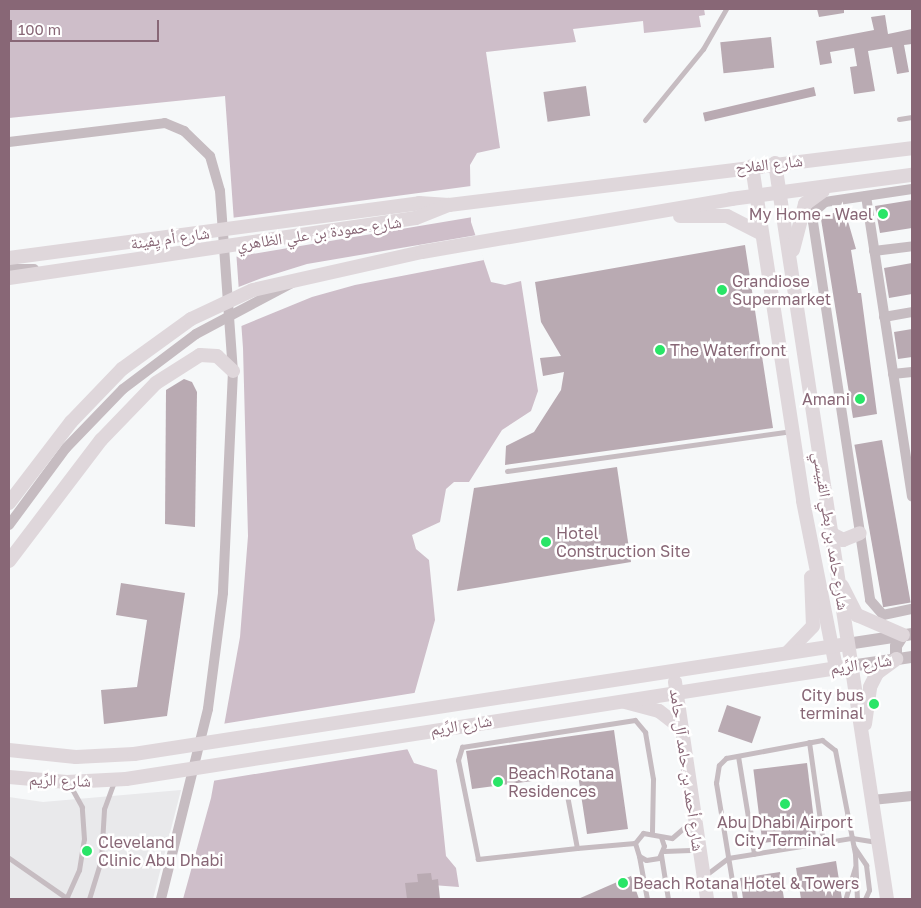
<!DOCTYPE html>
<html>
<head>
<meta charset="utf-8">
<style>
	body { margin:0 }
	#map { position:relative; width:921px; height:908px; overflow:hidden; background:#f6f8f9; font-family:"Golos Text","Noto Naskh Arabic",sans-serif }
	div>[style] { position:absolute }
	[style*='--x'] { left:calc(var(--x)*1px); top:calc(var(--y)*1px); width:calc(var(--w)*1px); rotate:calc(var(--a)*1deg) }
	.built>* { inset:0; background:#e9e9eb }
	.water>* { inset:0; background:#cebec9 }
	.pier>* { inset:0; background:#f6f8f9 }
	.building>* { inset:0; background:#b9aab2; transform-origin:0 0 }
	.service>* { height:5px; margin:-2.5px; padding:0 2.5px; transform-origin:2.5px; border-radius:2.5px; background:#c6bcc1 }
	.minor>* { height:10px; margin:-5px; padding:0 5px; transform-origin:5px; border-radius:5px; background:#c6bcc1 }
	.tertiary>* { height:12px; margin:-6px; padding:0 6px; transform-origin:6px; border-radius:6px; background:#c6bcc1 }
	.secondary>* { height:14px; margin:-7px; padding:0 7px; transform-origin:7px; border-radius:7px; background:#dfd7db }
	.dots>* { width:14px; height:14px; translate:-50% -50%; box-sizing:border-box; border:2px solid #fff; border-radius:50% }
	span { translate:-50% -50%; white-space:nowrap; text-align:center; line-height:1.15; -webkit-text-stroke:5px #fff; paint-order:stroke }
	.street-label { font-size:16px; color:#886776 }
	.poi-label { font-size:16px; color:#886776 }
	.right { translate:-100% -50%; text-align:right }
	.left { translate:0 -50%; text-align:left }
	.frame { position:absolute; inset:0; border:10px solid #886776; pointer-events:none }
	.scale { position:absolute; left:10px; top:20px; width:149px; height:22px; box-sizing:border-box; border:2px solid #886776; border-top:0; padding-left:6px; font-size:15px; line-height:18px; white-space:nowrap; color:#886776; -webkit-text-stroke:4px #fff; paint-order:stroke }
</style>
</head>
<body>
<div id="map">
	<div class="built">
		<i style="clip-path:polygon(181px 790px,153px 899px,9px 899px,9px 797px,43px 802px)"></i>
	</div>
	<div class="water">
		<i style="clip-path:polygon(9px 9px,704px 9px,705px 15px,699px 16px,701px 27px,644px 33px,643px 21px,573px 29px,576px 42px,486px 52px,500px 148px,477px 153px,470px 165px,471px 222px,491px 282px,505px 285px,521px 281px,538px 391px,531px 411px,502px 430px,469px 482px,454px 482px,446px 489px,440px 522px,412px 535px,416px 549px,429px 560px,435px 620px,402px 738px,414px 763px,437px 770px,446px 856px,456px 868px,459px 887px,432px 885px,417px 899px,183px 899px,211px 798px,240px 637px,248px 536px,243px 348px,225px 96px,9px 118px)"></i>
	</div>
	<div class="pier">
		<i style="clip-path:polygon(471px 186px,473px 217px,234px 257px,231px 218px)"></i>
		<i style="clip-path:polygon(477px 235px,484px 260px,355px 285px,312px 297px,239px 327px,236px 288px,262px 278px,307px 264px)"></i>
		<i style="clip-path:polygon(420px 692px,405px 737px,409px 749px,212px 781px,222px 724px)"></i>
	</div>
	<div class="building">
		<i style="clip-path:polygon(817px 9px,844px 9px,844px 13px,819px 17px)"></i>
		<i style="clip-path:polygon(885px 15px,888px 34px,912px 29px,912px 44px,904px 45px,909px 72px,897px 74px,892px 47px,868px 51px,875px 91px,854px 94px,850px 67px,857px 66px,854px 48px,830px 52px,832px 63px,820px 65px,816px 41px,874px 30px,871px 17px)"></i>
		<i style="left:771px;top:37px;width:31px;height:51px;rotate:84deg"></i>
		<i style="left:586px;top:86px;width:30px;height:43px;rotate:82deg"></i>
		<i style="left:814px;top:87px;width:9px;height:114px;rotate:77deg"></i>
		<i style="clip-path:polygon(912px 200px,912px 228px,880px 233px,875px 206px)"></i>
		<i style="clip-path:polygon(845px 211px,856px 249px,851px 250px,858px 293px,861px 293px,877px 414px,853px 418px,821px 219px,822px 215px)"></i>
		<i style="clip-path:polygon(745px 245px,773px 428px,505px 465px,506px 446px,534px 432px,561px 390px,564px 372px,543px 376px,540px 358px,561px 356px,541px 322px,535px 282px)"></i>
		<i style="clip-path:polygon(912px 263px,912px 294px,889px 298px,884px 268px)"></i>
		<i style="clip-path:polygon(912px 329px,912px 357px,898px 359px,894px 332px)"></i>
		<i style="clip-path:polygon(184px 379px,192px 382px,197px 392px,195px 527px,165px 524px,166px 390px)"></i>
		<i style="left:882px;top:440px;width:165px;height:28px;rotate:80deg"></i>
		<i style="clip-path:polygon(617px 467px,631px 562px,457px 591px,474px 488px)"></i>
		<i style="clip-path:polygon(121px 583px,185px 593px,167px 716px,104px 724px,101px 690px,137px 687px,147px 620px,116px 615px)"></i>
		<i style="left:727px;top:705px;width:36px;height:28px;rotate:19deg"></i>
		<i style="clip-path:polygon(614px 730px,628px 829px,587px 834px,578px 775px,472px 789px,466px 751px)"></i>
		<i style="left:807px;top:763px;width:74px;height:54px;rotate:83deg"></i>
		<i style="clip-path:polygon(836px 861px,842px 899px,801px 899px,796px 868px)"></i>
		<i style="clip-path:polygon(780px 872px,784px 899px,743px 899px,740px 878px)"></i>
		<i style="clip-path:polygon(431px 873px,432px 880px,438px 879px,440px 899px,407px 899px,405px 883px,418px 882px,417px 874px)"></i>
		<i style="clip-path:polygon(631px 876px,639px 899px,578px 899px)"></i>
	</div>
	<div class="service">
		<i style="--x:899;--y:119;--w:13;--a:-9"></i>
		<i style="--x:645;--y:120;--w:92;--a:-50.8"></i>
		<i style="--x:703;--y:49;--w:46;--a:-60.1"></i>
		<i style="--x:507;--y:471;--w:288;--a:-8"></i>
		<i style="--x:809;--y:742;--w:101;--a:82"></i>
		<i style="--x:738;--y:756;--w:99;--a:80.7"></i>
		<i style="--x:541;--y:790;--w:25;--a:0"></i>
		<i style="--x:566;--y:790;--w:59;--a:79.3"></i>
		<i style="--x:577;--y:848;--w:58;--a:-4.9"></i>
		<i style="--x:661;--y:837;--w:9;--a:72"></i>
		<i style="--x:664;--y:846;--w:13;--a:113"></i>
		<i style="--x:659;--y:858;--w:13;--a:171"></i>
		<i style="--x:646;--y:860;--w:8;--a:-150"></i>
		<i style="--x:639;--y:856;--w:14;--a:-107"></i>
		<i style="--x:635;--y:843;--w:13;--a:-51"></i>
		<i style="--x:643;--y:833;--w:29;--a:10"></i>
		<i style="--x:672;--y:838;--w:29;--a:-41"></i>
		<i style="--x:854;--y:847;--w:22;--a:56"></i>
		<i style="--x:866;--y:865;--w:25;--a:83"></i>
		<i style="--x:869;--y:890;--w:10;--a:114"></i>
		<i style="--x:577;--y:848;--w:100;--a:173.7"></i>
		<i style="--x:478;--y:859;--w:101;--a:-101.4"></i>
		<i style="--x:458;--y:760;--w:14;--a:-73"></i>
		<i style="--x:462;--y:747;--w:175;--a:-8.9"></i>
		<i style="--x:635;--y:720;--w:16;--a:50"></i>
		<i style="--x:645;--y:732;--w:48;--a:80.3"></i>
		<i style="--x:653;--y:779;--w:53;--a:91.1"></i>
		<i style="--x:664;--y:851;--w:33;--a:-2"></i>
		<i style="--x:661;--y:855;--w:45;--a:81"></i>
		<i style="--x:639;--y:856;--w:44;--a:79.5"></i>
		<i style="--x:9;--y:858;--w:72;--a:34.8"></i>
		<i style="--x:707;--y:874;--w:26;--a:-37"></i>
		<i style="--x:728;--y:858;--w:126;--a:-9.2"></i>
		<i style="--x:852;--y:838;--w:25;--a:9"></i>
		<i style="--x:846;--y:897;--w:31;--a:-73"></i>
		<i style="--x:66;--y:899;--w:32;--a:-66"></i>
		<i style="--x:79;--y:870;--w:31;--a:-81"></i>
		<i style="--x:84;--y:839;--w:32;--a:-94"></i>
		<i style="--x:82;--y:807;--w:26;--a:-119"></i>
		<i style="--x:89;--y:899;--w:41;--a:-72.9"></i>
		<i style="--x:101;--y:860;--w:51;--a:-86.6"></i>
		<i style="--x:104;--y:809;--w:30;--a:-70"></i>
		<i style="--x:735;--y:899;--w:118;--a:-99.3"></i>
		<i style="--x:716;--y:783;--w:18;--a:-81"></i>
		<i style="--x:719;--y:765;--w:10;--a:-45"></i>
		<i style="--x:726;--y:758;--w:98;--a:-10.6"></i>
		<i style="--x:822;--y:740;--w:16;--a:38"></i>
		<i style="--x:835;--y:750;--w:106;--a:79.1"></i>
		<i style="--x:855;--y:854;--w:45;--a:87.5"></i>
	</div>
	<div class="minor">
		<i style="--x:9;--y:142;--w:157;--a:-6.9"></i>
		<i style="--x:165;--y:123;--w:21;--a:23"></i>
		<i style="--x:184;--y:131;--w:36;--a:44"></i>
		<i style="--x:210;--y:156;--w:36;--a:74"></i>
		<i style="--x:220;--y:191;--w:180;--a:85.9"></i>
		<i style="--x:233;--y:371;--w:222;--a:92.6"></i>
		<i style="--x:223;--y:593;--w:117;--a:97.4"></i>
		<i style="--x:208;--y:709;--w:196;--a:103.9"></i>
		<i style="--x:912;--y:189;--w:88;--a:171.5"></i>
		<i style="--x:825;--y:202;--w:12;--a:138"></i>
		<i style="--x:816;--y:210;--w:12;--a:104"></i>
		<i style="--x:813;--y:222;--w:382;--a:81.4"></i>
		<i style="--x:870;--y:600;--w:20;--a:49"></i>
		<i style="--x:883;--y:615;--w:30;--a:-12"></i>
		<i style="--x:866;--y:196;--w:304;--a:81.3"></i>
		<i style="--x:874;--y:251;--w:38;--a:-7"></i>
		<i style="--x:9;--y:269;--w:25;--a:0"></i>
		<i style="--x:884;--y:317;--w:28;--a:-10"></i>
		<i style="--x:893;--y:374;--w:19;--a:-6"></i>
		<i style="--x:9;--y:525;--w:96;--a:-53.5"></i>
		<i style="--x:66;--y:448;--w:82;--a:-46"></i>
		<i style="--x:123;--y:389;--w:91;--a:-37"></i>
		<i style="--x:196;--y:334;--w:109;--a:-28"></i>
		<i style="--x:872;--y:800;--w:40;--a:-5.7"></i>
	</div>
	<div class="tertiary">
		<i style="--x:847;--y:644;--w:66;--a:-8.7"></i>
		<i style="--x:896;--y:659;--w:13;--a:-90"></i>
		<i style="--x:896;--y:646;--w:13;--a:-58"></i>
		<i style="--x:850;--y:666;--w:63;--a:-8.3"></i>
	</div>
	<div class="secondary">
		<i style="--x:775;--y:163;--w:744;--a:81.35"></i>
		<i style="--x:752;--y:166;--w:339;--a:81.3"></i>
		<i style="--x:803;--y:501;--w:170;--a:78.8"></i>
		<i style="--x:680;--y:216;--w:47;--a:0"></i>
		<i style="--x:727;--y:216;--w:39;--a:27"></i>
		<i style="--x:793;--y:250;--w:48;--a:-75.4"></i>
		<i style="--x:805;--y:204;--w:22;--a:-36"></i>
		<i style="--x:9;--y:258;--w:414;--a:-7.6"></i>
		<i style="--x:419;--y:203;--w:30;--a:4"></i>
		<i style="--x:9;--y:278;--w:411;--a:-8.4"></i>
		<i style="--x:416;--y:218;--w:35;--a:-22"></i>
		<i style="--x:449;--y:205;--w:466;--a:-7"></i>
		<i style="--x:9;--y:503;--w:102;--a:-52.6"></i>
		<i style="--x:71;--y:422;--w:74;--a:-46.1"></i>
		<i style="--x:122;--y:369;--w:85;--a:-35.9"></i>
		<i style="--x:191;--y:319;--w:68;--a:-25.1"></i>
		<i style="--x:253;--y:290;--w:173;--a:-12.7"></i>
		<i style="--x:422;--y:252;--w:314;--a:-9.7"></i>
		<i style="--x:731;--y:199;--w:183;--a:-7.6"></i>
		<i style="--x:830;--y:533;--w:15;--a:28"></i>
		<i style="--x:843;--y:540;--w:18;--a:-22"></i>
		<i style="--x:9;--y:561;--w:152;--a:-52.8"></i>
		<i style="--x:101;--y:440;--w:79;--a:-46"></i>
		<i style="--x:156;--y:383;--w:52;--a:-32.5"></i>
		<i style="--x:200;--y:355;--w:17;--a:3"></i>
		<i style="--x:217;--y:356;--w:22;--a:43"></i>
		<i style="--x:842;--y:586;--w:33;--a:63"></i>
		<i style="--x:857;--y:615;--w:50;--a:23.5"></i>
		<i style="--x:787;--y:653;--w:37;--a:-46"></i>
		<i style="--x:813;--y:626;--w:49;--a:-92.3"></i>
		<i style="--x:675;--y:682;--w:219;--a:81.6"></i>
		<i style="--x:625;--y:702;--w:35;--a:15"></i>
		<i style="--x:659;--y:711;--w:29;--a:38"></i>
		<i style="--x:865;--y:724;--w:37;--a:-82"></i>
		<i style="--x:870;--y:687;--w:16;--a:-63"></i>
		<i style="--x:877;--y:673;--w:24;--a:-36"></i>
		<i style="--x:9;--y:750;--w:67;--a:6"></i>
		<i style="--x:76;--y:757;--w:58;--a:-3"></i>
		<i style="--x:134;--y:754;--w:721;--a:-8.77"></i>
		<i style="--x:9;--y:777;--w:58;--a:4.9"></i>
		<i style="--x:67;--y:782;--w:59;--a:-2.9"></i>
		<i style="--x:126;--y:779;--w:733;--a:-8.87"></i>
	</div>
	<div class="dots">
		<i style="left:883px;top:214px;background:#29e567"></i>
		<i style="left:722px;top:290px;background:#29e567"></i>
		<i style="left:660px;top:350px;background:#29e567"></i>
		<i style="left:860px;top:399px;background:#29e567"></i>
		<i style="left:546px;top:542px;background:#29e567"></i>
		<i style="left:874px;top:704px;background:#29e567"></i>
		<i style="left:498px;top:782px;background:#29e567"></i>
		<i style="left:785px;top:804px;background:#29e567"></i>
		<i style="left:87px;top:851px;background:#29e567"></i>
		<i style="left:623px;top:883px;background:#29e567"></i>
	</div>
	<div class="street-label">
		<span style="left:769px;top:164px;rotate:-6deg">شارع الفلاح</span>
		<span style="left:319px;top:233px;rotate:-8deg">شارع حمودة بن علي الظاهري</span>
		<span style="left:170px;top:238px;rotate:-8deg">شارع أم يِفينة</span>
		<span style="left:831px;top:531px;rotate:81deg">شارع حامد بن بطي القبيسي</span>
		<span style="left:861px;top:664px;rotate:-8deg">شارع الرِّيم</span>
		<span style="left:461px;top:725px;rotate:-9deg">شارع الرِّيم</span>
		<span style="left:687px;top:770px;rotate:82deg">شارع أحمد بن حامد آل حامد</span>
		<span style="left:60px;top:780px;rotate:2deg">شارع الرِّيم</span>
	</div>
	<div class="poi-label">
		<span class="right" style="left:873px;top:214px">My Home - Wael</span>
		<span class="left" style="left:732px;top:290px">Grandiose<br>Supermarket</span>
		<span class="left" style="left:670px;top:350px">The Waterfront</span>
		<span class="right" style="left:850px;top:399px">Amani</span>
		<span class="left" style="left:556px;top:542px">Hotel<br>Construction Site</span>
		<span class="right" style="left:864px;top:704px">City bus<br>terminal</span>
		<span class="left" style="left:508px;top:782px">Beach Rotana<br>Residences</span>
		<span style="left:785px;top:831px">Abu Dhabi Airport<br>City Terminal</span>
		<span class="left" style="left:98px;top:851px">Cleveland<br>Clinic Abu Dhabi</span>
		<span class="left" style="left:633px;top:883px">Beach Rotana Hotel &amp; Towers</span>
	</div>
	<div class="frame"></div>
	<div class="scale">100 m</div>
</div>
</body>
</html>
